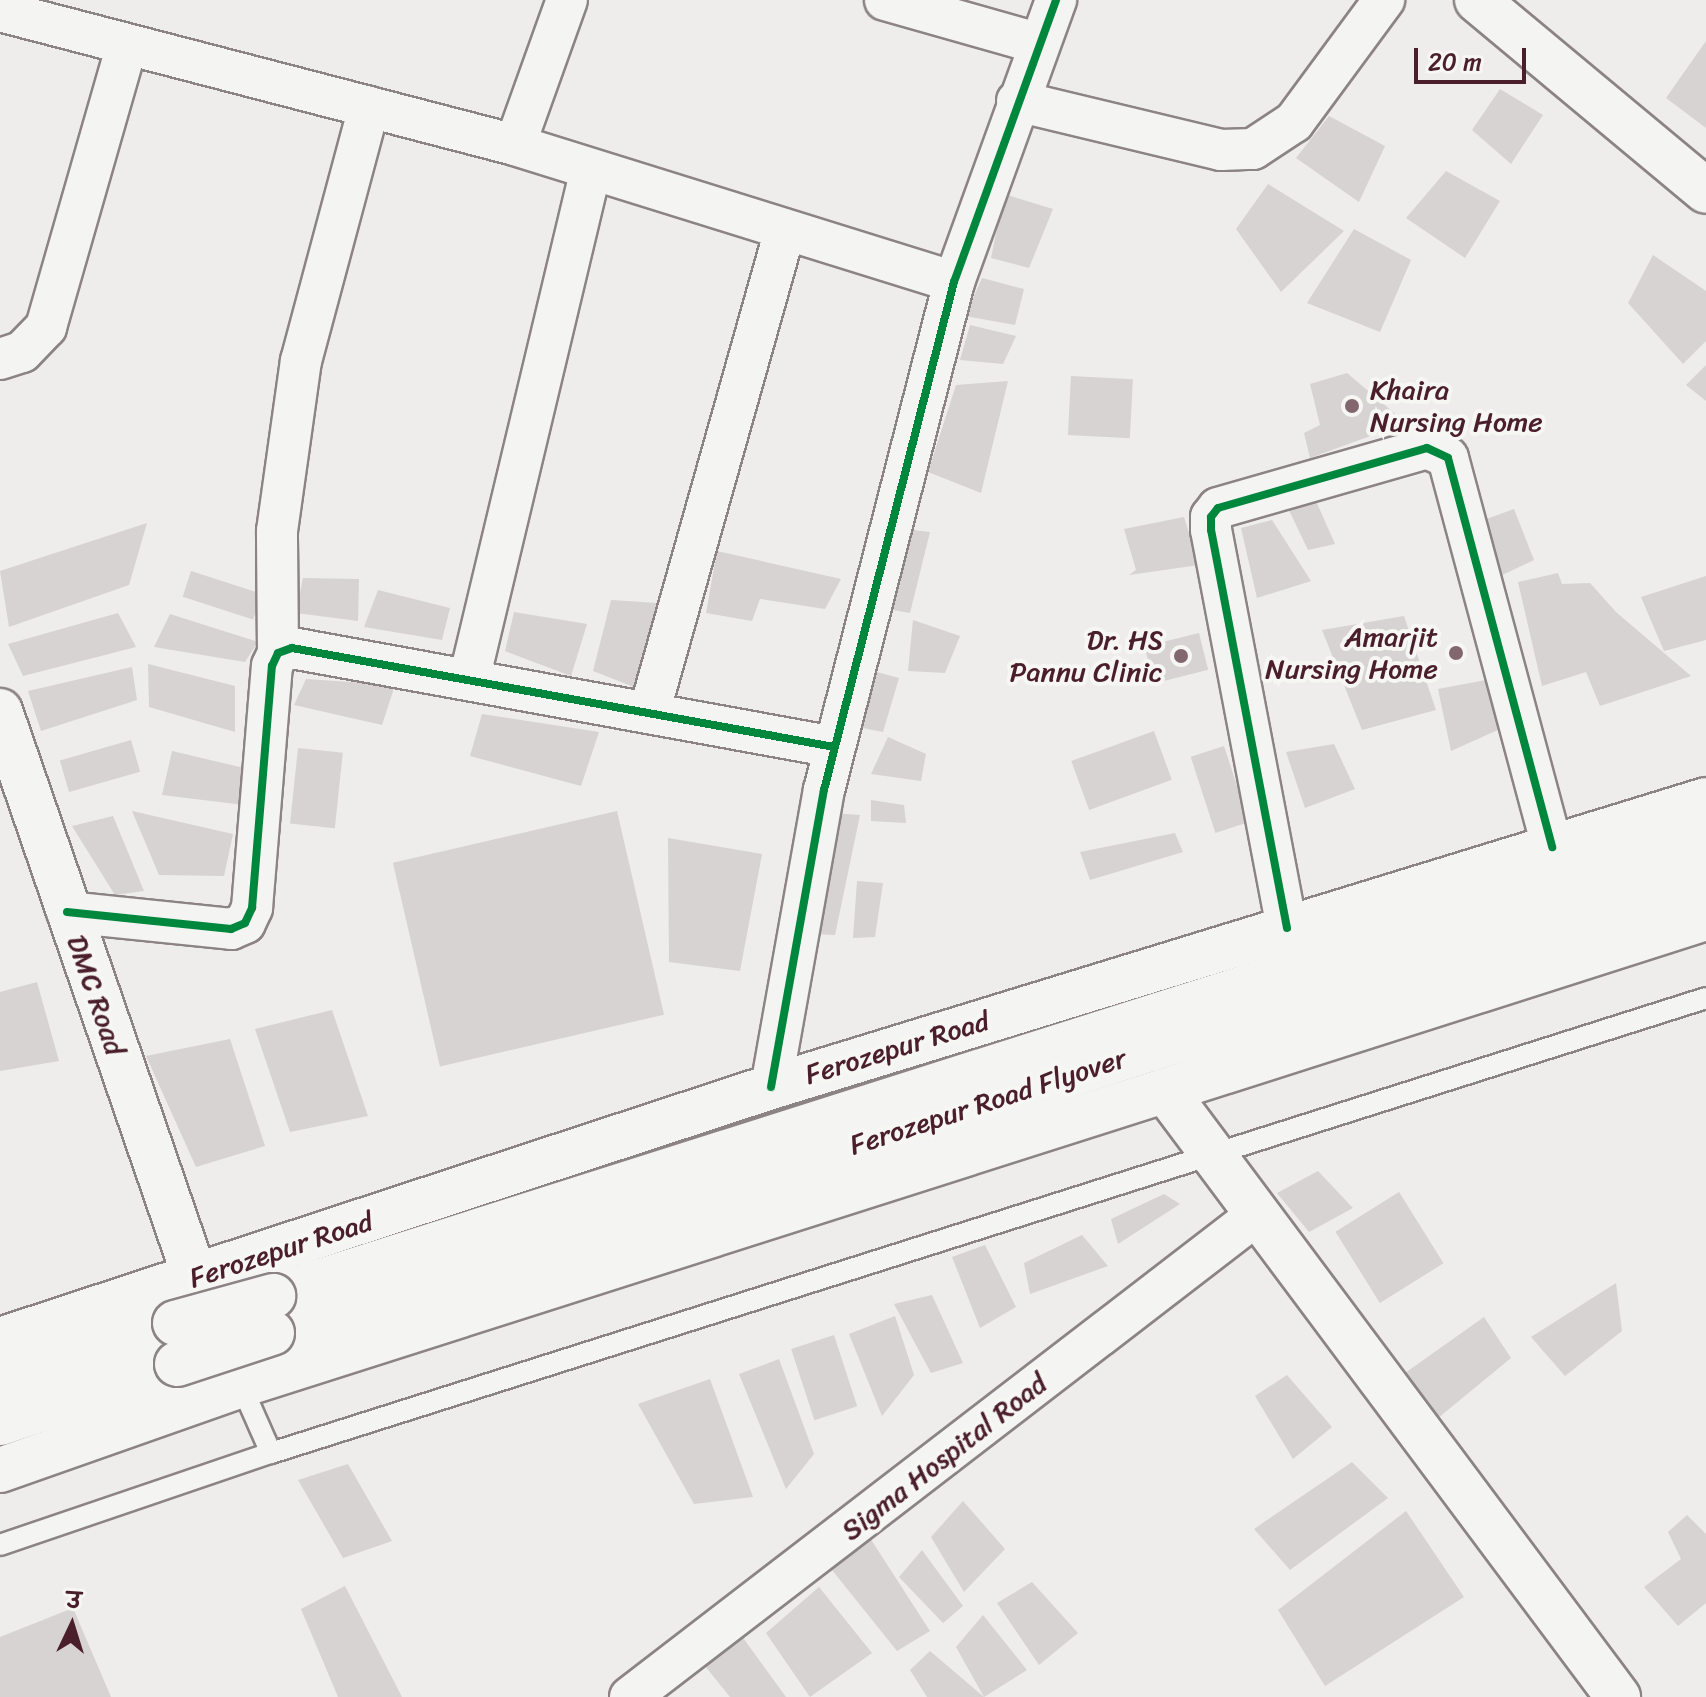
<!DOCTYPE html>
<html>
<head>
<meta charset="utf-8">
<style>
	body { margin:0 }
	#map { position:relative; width:1706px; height:1697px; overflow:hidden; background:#eeedeb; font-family:Sriracha,"Playpen Sans Deva",sans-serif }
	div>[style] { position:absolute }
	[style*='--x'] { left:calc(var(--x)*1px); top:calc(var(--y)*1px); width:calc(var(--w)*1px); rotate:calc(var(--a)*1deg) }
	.building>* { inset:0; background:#d6d3d2; transform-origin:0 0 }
	.roads { filter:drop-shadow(2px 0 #8c8385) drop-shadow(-2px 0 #8c8385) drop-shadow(0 2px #8c8385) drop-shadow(0 -2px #8c8385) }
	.lane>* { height:20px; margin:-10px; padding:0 10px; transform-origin:10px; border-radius:10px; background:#f4f4f2 }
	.street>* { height:40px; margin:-20px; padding:0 20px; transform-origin:20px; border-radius:20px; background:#f4f4f2 }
	.secondary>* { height:44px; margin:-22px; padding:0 22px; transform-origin:22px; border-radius:22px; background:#f4f4f2 }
	.primary>* { height:44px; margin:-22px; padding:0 22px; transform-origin:22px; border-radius:22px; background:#f4f4f2 }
	.bridges { filter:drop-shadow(2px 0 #8c8385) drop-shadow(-2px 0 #8c8385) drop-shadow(0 2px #8c8385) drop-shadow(0 -2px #8c8385) }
	.primary-bridge>* { height:44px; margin:-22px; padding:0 22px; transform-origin:22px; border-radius:22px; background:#f4f4f2 }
	.cycleway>* { height:8px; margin:-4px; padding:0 4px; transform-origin:4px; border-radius:4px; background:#00873e }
	.dots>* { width:22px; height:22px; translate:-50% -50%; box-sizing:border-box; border:4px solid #f6f6f2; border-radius:50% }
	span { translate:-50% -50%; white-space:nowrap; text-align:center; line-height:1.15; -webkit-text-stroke:8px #f6f6f2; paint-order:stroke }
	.poi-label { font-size:28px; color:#4a1f2b }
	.left { translate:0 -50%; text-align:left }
	.right { translate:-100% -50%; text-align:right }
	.street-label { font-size:28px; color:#4a1f2b }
	.north { position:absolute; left:32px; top:1585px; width:80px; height:80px; -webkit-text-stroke:6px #f6f6f2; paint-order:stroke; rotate:4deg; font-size:22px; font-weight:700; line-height:32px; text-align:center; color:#4a1f2b }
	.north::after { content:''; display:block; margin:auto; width:28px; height:36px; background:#4a1f2b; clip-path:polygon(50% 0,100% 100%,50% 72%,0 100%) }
	.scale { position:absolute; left:1414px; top:48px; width:112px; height:36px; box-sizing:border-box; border:4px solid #4a1f2b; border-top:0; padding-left:10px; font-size:24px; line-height:28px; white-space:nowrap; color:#4a1f2b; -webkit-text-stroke:6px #f6f6f2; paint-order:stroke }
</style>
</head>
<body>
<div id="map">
	<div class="building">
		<i style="clip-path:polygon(1706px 41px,1706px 128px,1666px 98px)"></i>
		<i style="clip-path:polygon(1500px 89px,1543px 115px,1511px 164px,1472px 130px)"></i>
		<i style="clip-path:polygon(1329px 116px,1385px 146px,1359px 202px,1296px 158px)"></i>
		<i style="clip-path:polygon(1446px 171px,1500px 201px,1465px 258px,1406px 218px)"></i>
		<i style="clip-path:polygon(1268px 184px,1344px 231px,1281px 292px,1236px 229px)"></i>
		<i style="clip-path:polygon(1004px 194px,1053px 209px,1029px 268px,991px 258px)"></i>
		<i style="clip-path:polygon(1354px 229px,1411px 260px,1380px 332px,1307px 303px)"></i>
		<i style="clip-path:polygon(1653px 255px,1706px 291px,1706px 341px,1683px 364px,1628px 303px)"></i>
		<i style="clip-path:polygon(982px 278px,1024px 289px,1015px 325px,965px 316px)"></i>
		<i style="clip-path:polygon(970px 325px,1016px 336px,1003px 364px,960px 360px)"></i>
		<i style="clip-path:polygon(1706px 365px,1706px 401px,1686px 385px)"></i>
		<i style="clip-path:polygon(1347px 373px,1406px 423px,1310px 458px,1304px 433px,1320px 425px,1310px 384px)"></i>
		<i style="left:1071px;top:376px;width:62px;height:59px;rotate:3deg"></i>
		<i style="clip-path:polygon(1008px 381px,981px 493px,928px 472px,956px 385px)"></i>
		<i style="clip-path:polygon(1316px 501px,1335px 544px,1308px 550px,1286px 504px)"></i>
		<i style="clip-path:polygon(1514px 509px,1534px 560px,1494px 579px,1481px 521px)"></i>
		<i style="clip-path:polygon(1184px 517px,1199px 565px,1129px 575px,1136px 570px,1124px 529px)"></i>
		<i style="clip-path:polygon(1272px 520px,1311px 581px,1257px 598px,1241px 528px)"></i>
		<i style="clip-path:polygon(147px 523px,129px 585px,9px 627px,0 571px)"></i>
		<i style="clip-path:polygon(904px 529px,930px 532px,910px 613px,882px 608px)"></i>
		<i style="clip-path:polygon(717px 551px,841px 579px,825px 609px,760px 599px,752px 621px,706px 613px)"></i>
		<i style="left:191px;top:571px;width:74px;height:27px;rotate:18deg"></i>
		<i style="clip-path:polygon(1558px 573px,1562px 584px,1590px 583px,1616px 612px,1691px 676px,1600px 706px,1586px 672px,1542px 686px,1518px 582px)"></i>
		<i style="clip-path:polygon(1706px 576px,1706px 640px,1664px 651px,1641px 597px)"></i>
		<i style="clip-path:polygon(303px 578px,359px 579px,358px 621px,296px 613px)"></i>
		<i style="clip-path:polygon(378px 590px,450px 608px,442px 640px,364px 627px)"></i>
		<i style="clip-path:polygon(611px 600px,657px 603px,639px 689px,593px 671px)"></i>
		<i style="clip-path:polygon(514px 612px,587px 624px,571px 676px,505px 651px)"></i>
		<i style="clip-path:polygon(118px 613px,136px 647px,23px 676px,8px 644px)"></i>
		<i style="clip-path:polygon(170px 614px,258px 642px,245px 662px,154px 647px)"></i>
		<i style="clip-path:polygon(1404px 616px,1436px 710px,1362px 730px,1322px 630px)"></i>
		<i style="clip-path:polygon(913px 620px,960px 636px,945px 673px,908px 671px)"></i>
		<i style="left:1199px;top:633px;width:38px;height:56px;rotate:76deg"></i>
		<i style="clip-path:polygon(148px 664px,235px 686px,235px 732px,149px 707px)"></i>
		<i style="clip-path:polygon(132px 667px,137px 700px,41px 731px,28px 691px)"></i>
		<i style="clip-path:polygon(869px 670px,899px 678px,883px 732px,858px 727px)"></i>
		<i style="clip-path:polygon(306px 679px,395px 685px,382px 725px,294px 705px)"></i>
		<i style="clip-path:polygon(1486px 680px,1500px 729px,1451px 751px,1438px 689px)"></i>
		<i style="clip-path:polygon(482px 714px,599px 732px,581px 786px,470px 756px)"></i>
		<i style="left:1154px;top:731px;width:52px;height:88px;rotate:70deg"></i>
		<i style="clip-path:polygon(888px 737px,926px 754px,921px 781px,871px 774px)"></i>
		<i style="left:131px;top:740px;width:33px;height:74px;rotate:74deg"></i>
		<i style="clip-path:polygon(1334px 744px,1355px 789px,1305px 808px,1286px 752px)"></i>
		<i style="left:1224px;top:746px;width:80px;height:35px;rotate:72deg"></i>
		<i style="left:298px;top:748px;width:45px;height:76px;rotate:6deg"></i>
		<i style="clip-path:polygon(172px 751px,244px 768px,244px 805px,162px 795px)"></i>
		<i style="clip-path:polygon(871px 800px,904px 805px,906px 823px,871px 821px)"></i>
		<i style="clip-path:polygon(132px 811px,233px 834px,224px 876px,159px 875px)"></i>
		<i style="left:617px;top:811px;width:209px;height:230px;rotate:77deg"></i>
		<i style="clip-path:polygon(832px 813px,860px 815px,835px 935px,813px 934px)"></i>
		<i style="clip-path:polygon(113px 816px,144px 891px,115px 895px,72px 826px)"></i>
		<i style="clip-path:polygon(1175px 833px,1183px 852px,1090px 880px,1080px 852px)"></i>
		<i style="clip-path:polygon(668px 838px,762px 854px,740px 971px,669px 962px)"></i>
		<i style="clip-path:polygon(857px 881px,883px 883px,875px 937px,853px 938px)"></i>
		<i style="clip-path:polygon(37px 982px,59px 1061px,0 1071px,0 992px)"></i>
		<i style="clip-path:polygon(332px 1010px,368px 1116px,290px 1132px,255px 1029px)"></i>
		<i style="clip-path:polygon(230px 1039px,265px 1146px,196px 1167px,146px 1056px)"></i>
		<i style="clip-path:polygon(1318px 1171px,1353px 1208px,1309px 1232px,1277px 1193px)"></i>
		<i style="left:1399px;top:1192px;width:84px;height:75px;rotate:58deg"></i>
		<i style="clip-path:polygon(1164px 1194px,1180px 1204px,1118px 1244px,1111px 1219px)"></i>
		<i style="clip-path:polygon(1082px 1235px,1108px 1266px,1030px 1294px,1024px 1263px)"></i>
		<i style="clip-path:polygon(985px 1245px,1016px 1307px,980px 1328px,952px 1257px)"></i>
		<i style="clip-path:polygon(1616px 1283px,1622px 1331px,1565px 1376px,1531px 1337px)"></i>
		<i style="clip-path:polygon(932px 1295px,963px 1363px,931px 1373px,894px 1304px)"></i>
		<i style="clip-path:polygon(895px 1316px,914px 1375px,882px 1416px,849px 1334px)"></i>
		<i style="clip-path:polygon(1484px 1317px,1511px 1358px,1432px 1423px,1405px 1373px)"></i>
		<i style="left:834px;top:1335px;width:75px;height:45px;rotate:72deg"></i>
		<i style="clip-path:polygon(779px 1359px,814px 1454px,786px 1489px,739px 1374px)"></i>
		<i style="clip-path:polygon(1287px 1375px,1332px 1427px,1293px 1459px,1255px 1396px)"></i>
		<i style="clip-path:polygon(710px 1379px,753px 1497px,694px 1504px,638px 1404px)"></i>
		<i style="clip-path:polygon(1352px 1462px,1388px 1498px,1290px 1570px,1254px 1529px)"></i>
		<i style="clip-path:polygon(348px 1464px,392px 1541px,343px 1558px,298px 1480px)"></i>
		<i style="clip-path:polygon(963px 1501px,1005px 1549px,964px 1592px,931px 1537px)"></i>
		<i style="clip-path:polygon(1406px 1511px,1464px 1597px,1325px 1686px,1278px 1610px)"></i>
		<i style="clip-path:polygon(1687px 1515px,1706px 1534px,1706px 1603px,1678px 1626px,1644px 1587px,1681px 1559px,1668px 1532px)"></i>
		<i style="clip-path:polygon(870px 1538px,930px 1631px,897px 1651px,832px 1570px)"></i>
		<i style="clip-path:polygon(922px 1550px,963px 1606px,943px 1623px,899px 1577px)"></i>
		<i style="clip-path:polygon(1032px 1582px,1078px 1633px,1039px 1665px,997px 1603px)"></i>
		<i style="clip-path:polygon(345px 1586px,402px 1697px,338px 1697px,301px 1609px)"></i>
		<i style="clip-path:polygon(819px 1587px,872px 1653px,810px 1697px,766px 1633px)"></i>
		<i style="clip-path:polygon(73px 1608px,111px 1697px,0 1697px,0 1637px)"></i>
		<i style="clip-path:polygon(983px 1615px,1027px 1670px,984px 1697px,956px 1647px)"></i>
		<i style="clip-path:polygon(741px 1635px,786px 1697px,730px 1697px,705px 1666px)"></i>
		<i style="clip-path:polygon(930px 1651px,984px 1697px,927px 1697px,910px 1670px)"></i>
	</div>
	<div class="roads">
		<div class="lane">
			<i style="--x:271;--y:1453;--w:1505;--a:-17.59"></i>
			<i style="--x:0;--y:1545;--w:286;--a:-18.8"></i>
			<i style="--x:271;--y:1453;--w:74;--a:-113.8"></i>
		</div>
		<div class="street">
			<i style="--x:885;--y:0;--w:158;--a:15.8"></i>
			<i style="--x:0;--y:11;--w:532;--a:14.58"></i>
			<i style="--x:515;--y:145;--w:460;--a:17.3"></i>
			<i style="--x:1017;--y:101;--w:210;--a:13.5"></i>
			<i style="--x:1221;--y:150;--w:32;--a:-2"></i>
			<i style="--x:1253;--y:149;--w:49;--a:-33.4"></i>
			<i style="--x:1294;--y:122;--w:152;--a:-53.6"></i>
			<i style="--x:515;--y:145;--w:154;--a:-70.3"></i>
			<i style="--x:0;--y:359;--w:23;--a:-18"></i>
			<i style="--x:22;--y:352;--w:35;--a:-46"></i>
			<i style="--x:46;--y:327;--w:294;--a:-74"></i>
			<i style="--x:278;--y:653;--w:122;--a:-90.5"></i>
			<i style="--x:277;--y:531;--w:172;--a:-82"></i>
			<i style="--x:301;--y:361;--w:263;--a:-75"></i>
			<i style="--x:469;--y:680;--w:525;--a:-76.57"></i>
			<i style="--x:649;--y:713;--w:502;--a:-74.27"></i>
			<i style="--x:67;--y:912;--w:165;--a:5.9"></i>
			<i style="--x:231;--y:929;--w:15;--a:-23"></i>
			<i style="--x:245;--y:923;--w:17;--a:-65"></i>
			<i style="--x:252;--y:908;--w:243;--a:-85.3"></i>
			<i style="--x:272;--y:666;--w:14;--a:-65"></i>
			<i style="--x:278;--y:653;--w:15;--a:-20"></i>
			<i style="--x:292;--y:648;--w:551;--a:10.35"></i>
			<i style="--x:1287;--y:928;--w:405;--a:-100.8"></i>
			<i style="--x:1211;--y:530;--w:13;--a:-90"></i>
			<i style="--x:1211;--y:517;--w:11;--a:-52"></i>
			<i style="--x:1218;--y:508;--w:217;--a:-16"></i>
			<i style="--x:1427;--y:448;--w:23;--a:25"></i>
			<i style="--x:1448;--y:458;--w:403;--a:75"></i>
			<i style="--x:771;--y:1087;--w:302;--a:-79.9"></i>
			<i style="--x:824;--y:790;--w:524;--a:-75.65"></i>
			<i style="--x:954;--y:282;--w:300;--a:-70.1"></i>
			<i style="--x:630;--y:1697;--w:792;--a:-37.56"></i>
		</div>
		<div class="secondary">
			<i style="--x:1477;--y:0;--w:298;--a:39.8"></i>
			<i style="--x:0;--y:711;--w:629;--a:70.99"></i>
			<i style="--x:1167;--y:1093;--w:754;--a:53.25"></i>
			<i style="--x:0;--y:1340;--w:811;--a:-18.17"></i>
			<i style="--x:771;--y:1087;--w:978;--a:-17.06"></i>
			<i style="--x:0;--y:1470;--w:256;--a:-19.4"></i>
			<i style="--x:241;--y:1385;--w:1538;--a:-17.68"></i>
		</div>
		<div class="primary">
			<i style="--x:273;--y:1296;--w:1504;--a:-17.62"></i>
			<i style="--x:272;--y:1333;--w:924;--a:-17.91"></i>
			<i style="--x:1151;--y:1049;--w:581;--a:-17.22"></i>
			<i style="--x:0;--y:1381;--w:184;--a:-18.3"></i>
			<i style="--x:0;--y:1423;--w:187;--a:-18.4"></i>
		</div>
	</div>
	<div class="bridges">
		<div class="primary-bridge">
			<i style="--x:175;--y:1323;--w:102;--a:-15.4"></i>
			<i style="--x:177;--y:1364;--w:100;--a:-18.1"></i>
		</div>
	</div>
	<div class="cycleway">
		<i style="--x:67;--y:912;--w:165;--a:5.9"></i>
		<i style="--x:231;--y:929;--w:15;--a:-23"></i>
		<i style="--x:245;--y:923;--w:17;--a:-65"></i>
		<i style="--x:252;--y:908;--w:243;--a:-85.3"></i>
		<i style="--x:272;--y:666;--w:14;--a:-65"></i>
		<i style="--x:278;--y:653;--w:15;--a:-20"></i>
		<i style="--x:292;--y:648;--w:551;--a:10.35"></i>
		<i style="--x:1287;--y:928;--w:405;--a:-100.8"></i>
		<i style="--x:1211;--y:530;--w:13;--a:-90"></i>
		<i style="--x:1211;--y:517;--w:11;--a:-52"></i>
		<i style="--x:1218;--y:508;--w:217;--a:-16"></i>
		<i style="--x:1427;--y:448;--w:23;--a:25"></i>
		<i style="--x:1448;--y:458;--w:403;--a:75"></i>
		<i style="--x:771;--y:1087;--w:302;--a:-79.9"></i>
		<i style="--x:824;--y:790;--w:524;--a:-75.65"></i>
		<i style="--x:954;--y:282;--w:300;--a:-70.1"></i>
	</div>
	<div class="dots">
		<i style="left:1352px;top:406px;background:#83676e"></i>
		<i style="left:1456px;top:653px;background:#83676e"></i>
		<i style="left:1181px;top:656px;background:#83676e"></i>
	</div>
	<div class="poi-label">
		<span class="left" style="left:1370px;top:406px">Khaira<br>Nursing Home</span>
		<span class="right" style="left:1438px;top:653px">Amarjit<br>Nursing Home</span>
		<span class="right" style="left:1163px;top:656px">Dr. HS<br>Pannu Clinic</span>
	</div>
	<div class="street-label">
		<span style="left:96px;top:995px;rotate:71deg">DMC Road</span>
		<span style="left:897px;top:1048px;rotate:-17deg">Ferozepur Road</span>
		<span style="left:988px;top:1102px;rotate:-18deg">Ferozepur Road Flyover</span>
		<span style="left:281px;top:1250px;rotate:-18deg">Ferozepur Road</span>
		<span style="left:944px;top:1457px;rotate:-38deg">Sigma Hospital Road</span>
	</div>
	<div class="north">उ</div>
	<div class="scale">20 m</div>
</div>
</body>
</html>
